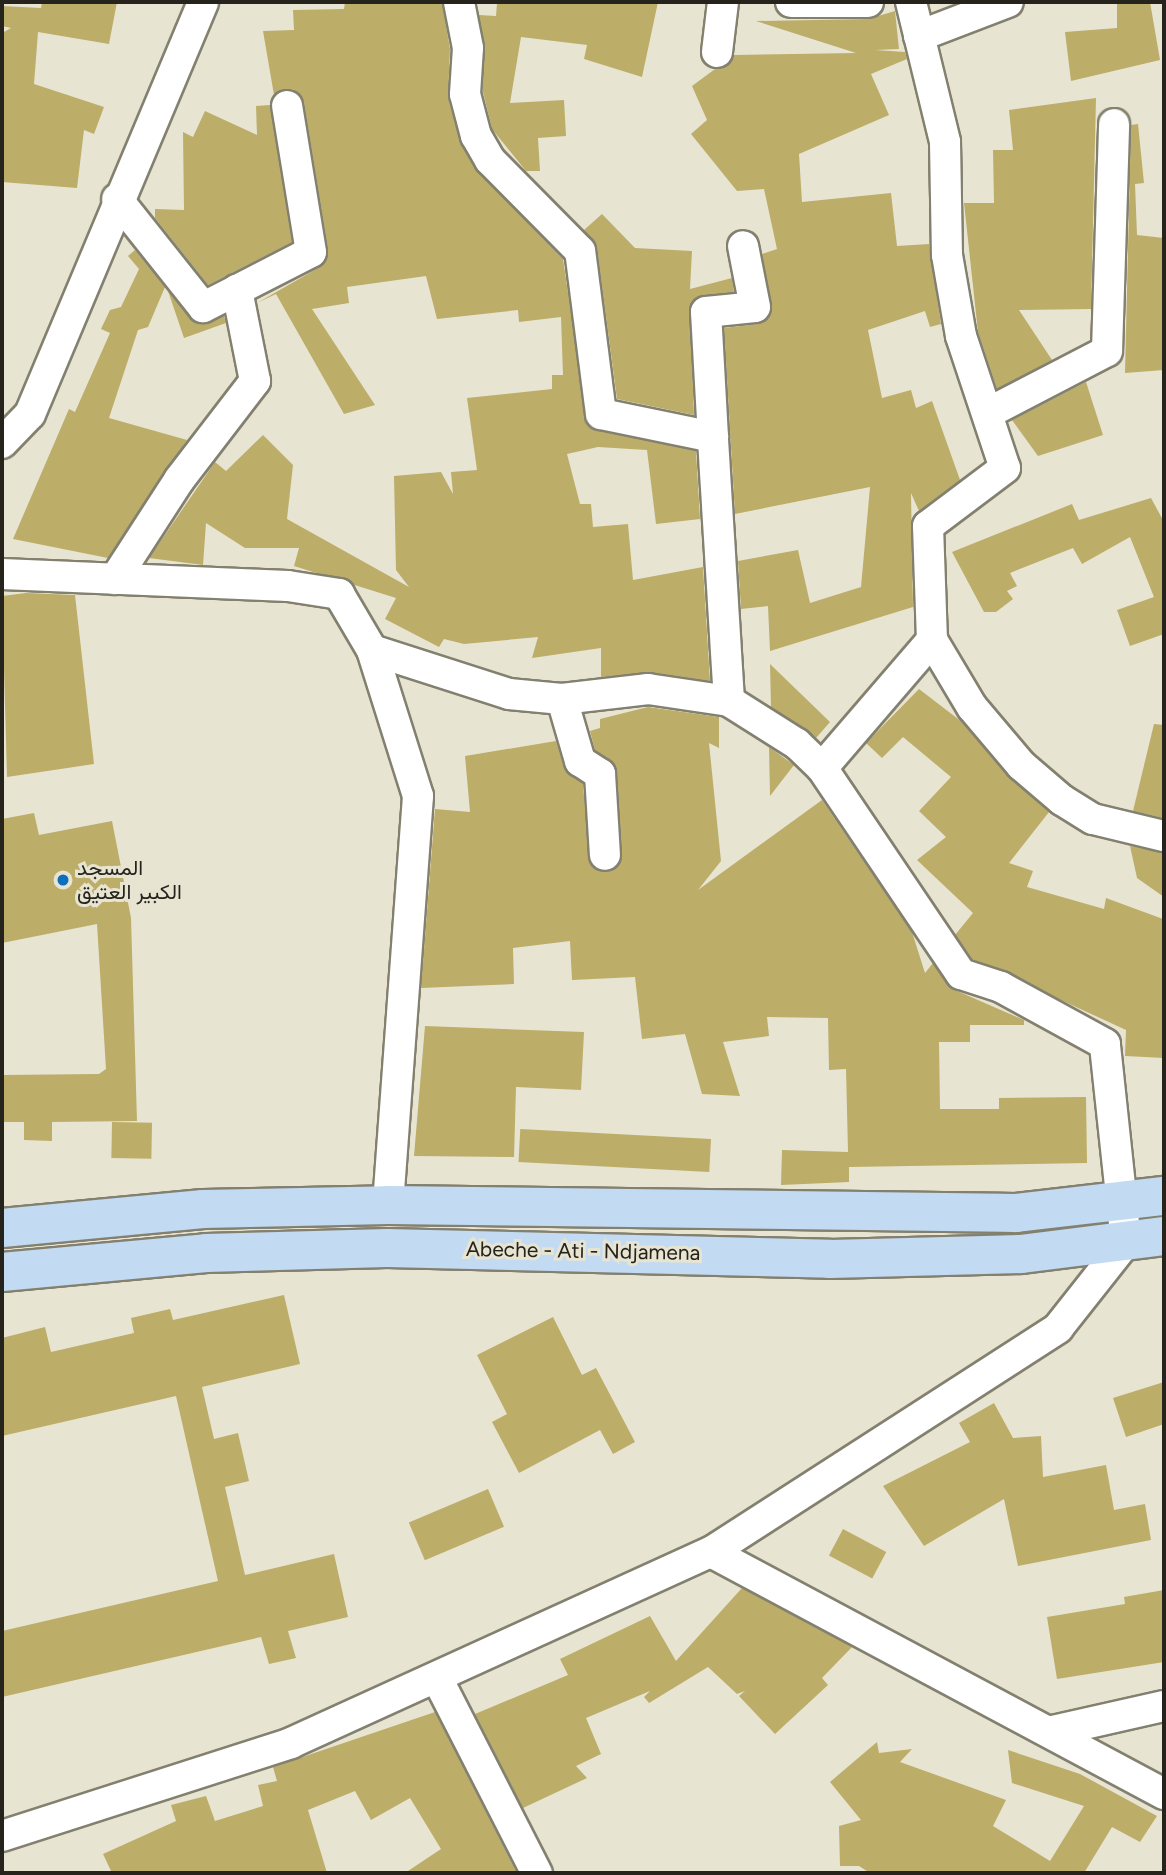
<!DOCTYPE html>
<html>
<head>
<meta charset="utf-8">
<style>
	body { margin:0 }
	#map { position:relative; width:1166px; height:1875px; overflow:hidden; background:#e8e4d2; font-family:Figtree,Vazirmatn,sans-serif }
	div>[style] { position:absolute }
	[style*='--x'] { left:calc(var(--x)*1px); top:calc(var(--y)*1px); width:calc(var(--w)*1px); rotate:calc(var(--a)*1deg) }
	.building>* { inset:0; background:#bcad69; transform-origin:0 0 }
	.roads { filter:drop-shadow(2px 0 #83806f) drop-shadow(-2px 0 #83806f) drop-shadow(0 2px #83806f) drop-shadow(0 -2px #83806f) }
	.minor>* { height:30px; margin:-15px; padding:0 15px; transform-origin:15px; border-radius:15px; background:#fff }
	.trunk>* { height:38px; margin:-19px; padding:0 19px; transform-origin:19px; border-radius:19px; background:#c2daf2 }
	.dots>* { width:19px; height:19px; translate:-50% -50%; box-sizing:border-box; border:4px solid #e8e4d2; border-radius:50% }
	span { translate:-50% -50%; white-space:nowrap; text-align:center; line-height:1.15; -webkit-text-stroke:6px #e8e4d2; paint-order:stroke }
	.poi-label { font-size:21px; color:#25231c }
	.left { translate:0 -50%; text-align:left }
	.street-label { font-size:21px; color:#25231c }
	.frame { position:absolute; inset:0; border:4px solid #25231c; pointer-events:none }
</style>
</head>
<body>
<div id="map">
	<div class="building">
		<i style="clip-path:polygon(42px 2px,117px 2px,109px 44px,38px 32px,34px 84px,104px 107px,94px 134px,84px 130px,77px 188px,2px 182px,2px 33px,11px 28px,2px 26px,2px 6px,41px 8px)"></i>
		<i style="clip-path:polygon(345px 2px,442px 2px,450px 49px,448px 98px,461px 144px,478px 172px,563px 259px,588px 425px,696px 451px,700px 519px,656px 524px,647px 450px,598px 447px,567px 454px,580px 504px,591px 504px,593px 527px,628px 524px,633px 580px,703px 567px,710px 681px,650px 672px,601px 677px,601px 648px,532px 658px,538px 637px,464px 644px,444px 639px,439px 647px,385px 619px,396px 598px,294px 566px,299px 548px,245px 548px,206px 523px,203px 565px,149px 558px,215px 462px,226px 471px,263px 435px,293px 465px,287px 519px,409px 587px,396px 570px,394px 476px,441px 472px,453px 494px,451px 472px,477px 470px,467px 398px,552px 389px,552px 375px,563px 375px,561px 317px,519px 322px,518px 310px,437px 319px,426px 276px,347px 287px,349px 303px,312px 309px,375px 405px,344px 414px,276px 294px,257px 303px,320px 267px,328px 250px,304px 103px,293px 89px,274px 95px,263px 31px,294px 30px,293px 10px,344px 9px)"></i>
		<i style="clip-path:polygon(658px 2px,642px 77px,584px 59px,587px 45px,521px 37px,510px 103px,564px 100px,566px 136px,538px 138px,540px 171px,526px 171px,492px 129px,483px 92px,479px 15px,496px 16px,497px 3px)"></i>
		<i style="clip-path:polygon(1117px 2px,1150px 2px,1160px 60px,1071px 81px,1065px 32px,1117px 28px)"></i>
		<i style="clip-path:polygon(895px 11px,899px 49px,875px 50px,905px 52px,907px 59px,871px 74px,889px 115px,799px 154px,802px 202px,891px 193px,897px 246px,929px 244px,941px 324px,930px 327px,925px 311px,868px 330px,882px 398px,911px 390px,916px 408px,932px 401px,960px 480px,919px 511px,911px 493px,913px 607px,770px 651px,768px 606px,741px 609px,738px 561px,798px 550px,810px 603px,861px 587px,870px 487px,735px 514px,724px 328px,757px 324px,771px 314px,762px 254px,777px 249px,764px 189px,737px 191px,691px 134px,707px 120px,692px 86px,734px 55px,856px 53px,756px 21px,868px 19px)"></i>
		<i style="clip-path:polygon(1096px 98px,1091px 309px,1019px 310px,1052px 360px,997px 389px,978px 332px,964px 203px,994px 203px,993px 150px,1013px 150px,1009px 110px)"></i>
		<i style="clip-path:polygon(270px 105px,292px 242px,208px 285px,155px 218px,155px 209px,184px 210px,183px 132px,193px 137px,205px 111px,257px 135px,256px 106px)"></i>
		<i style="clip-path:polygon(1138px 124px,1144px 183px,1135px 184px,1137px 235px,1164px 238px,1164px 370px,1125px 373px,1131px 125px)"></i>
		<i style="clip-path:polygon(602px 214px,635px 248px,692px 251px,690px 289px,732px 278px,734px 292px,704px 295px,690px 305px,694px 415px,617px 399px,597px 249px,584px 230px)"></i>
		<i style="clip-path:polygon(135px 250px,165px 287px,148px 327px,138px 330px,109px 418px,187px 440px,108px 558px,13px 539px,69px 409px,75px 412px,110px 333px,101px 329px,110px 310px,121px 307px,139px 269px,128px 256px)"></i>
		<i style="clip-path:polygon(168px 291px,195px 322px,224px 316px,226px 323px,184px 338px)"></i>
		<i style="clip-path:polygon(1086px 382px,1103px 435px,1038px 456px,1012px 420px)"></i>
		<i style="clip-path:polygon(1151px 498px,1164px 522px,1164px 634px,1130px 646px,1117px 610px,1154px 597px,1130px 537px,1082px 564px,1073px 548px,1010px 573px,1017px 586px,1007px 591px,1013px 599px,996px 612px,984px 612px,952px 552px,1072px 504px,1079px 520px)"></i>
		<i style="clip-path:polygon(26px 593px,75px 595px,94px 764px,7px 777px,2px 596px)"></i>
		<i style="clip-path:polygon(770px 664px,830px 722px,816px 738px,771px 707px)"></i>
		<i style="clip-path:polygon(919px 689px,962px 722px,1049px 812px,1009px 863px,1033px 871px,1027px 887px,1104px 909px,1106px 898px,1163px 919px,1164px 1058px,1125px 1056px,1126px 1030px,972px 959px,955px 935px,973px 913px,917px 860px,946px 837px,919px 811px,951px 777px,903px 737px,882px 758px,866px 743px)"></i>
		<i style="clip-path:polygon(648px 707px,719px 717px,719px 748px,709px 743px,721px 861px,698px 890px,822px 800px,912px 932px,925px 973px,933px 963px,955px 990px,1024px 1020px,1024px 1025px,970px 1025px,970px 1042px,939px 1042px,940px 1109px,999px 1109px,999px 1098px,1086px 1097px,1087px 1163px,849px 1167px,849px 1182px,781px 1185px,782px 1150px,848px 1152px,846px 1069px,829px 1070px,828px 1018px,767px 1017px,769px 1036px,723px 1042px,740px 1096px,702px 1094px,685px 1034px,642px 1039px,635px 977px,572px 980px,570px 941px,513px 948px,514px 984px,421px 988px,435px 809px,470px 812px,465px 756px,556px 741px,564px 767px,583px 784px,590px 864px,607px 872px,622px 855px,617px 773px,595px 750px,590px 731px,600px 728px,600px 719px)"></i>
		<i style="clip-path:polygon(1154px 724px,1164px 725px,1163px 818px,1133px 811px)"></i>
		<i style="clip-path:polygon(769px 747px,794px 765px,770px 796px)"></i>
		<i style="clip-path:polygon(34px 813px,39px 835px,112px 821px,131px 918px,137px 1121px,52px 1122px,52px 1141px,24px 1140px,24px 1122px,2px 1122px,2px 1075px,99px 1074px,106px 1069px,97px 924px,2px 943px,2px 819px)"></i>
		<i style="clip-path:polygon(1130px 846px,1164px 853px,1164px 897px,1137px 878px)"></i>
		<i style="clip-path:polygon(425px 1026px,584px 1032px,581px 1090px,516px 1087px,514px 1157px,414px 1156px)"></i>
		<i style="left:112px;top:1122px;width:40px;height:36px;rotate:1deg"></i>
		<i style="left:711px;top:1139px;width:33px;height:191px;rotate:93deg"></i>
		<i style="clip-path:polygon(284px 1295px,300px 1364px,202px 1387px,214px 1439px,238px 1433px,249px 1481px,225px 1487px,245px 1575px,334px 1554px,348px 1617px,288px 1631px,296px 1658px,269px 1664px,261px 1637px,2px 1697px,2px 1631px,218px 1581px,176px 1396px,2px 1436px,2px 1338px,45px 1327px,51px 1352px,134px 1333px,131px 1318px,170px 1309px,173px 1320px)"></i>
		<i style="clip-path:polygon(553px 1317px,582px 1375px,596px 1368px,635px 1442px,613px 1454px,600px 1430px,519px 1473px,492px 1422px,507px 1414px,477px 1355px)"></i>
		<i style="clip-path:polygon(1164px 1382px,1164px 1424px,1126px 1437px,1113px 1398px)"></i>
		<i style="clip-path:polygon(994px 1403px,1013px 1438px,1041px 1436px,1043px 1477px,1106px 1465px,1114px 1510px,1145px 1504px,1151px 1540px,1018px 1566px,1004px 1499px,924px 1546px,883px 1486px,970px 1442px,959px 1423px)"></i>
		<i style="left:488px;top:1489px;width:41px;height:86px;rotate:67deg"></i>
		<i style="left:843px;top:1529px;width:49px;height:30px;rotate:28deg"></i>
		<i style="clip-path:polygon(742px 1588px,852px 1647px,822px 1678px,828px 1685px,775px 1734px,739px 1696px,745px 1691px,737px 1694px,708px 1667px,649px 1703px,644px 1697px,650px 1691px,586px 1718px,601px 1754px,576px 1766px,587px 1778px,523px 1808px,475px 1714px,568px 1675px,560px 1659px,650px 1616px,676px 1661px)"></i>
		<i style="clip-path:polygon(1164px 1590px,1164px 1662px,1057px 1679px,1047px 1617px,1125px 1604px,1124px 1597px)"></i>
		<i style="clip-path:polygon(435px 1712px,517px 1873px,405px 1873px,441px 1849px,410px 1798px,371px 1820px,355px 1791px,308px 1810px,327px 1873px,112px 1873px,103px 1854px,176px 1821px,171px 1805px,206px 1796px,215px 1821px,263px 1806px,258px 1785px,277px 1781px,273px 1767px)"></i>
		<i style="clip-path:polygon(877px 1742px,879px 1753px,912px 1749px,900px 1762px,1006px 1800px,993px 1826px,1050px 1861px,1084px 1806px,1012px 1783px,1008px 1750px,1080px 1774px,1157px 1816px,1140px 1842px,1112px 1827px,1084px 1873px,870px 1873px,859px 1866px,840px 1866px,839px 1826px,861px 1820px,830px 1782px)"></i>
	</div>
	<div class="roads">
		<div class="minor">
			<i style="--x:791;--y:2;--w:77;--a:0"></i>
			<i style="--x:911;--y:2;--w:144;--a:76.3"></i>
			<i style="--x:945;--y:142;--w:113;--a:89"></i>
			<i style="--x:947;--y:255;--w:82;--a:80.2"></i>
			<i style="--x:961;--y:336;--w:139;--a:71.6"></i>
			<i style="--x:1005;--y:468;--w:96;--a:143"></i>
			<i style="--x:928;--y:526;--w:114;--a:88"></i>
			<i style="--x:932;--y:640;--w:78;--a:59.2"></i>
			<i style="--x:972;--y:707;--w:76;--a:49.8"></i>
			<i style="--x:1021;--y:765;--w:54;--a:40.5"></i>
			<i style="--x:1062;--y:800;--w:36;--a:32"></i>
			<i style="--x:1093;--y:819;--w:73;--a:13.5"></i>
			<i style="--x:919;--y:36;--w:95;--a:-20.9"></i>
			<i style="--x:717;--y:52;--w:50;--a:-83.2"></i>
			<i style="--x:237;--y:290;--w:83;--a:-27.2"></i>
			<i style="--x:311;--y:252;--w:148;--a:-99.3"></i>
			<i style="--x:988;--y:413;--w:134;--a:-27.5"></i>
			<i style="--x:1107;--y:351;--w:227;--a:-88.2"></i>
			<i style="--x:713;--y:437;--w:125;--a:-93.2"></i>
			<i style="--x:706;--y:312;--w:49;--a:-5.8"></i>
			<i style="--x:755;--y:307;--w:62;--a:-101.1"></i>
			<i style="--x:2;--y:443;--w:40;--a:-46"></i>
			<i style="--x:30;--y:414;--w:447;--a:-67.2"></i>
			<i style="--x:2;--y:574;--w:286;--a:2.4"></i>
			<i style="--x:288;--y:586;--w:52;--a:8.9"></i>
			<i style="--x:339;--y:594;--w:65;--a:59.5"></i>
			<i style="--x:372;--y:650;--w:144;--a:17.8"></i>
			<i style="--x:509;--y:694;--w:53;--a:5.4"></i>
			<i style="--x:562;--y:699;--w:87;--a:-6.6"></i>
			<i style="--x:648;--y:689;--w:82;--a:8.4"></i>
			<i style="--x:115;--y:579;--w:118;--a:-57.1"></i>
			<i style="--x:179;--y:480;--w:125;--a:-52.5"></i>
			<i style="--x:255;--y:381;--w:93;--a:-101.2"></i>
			<i style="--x:237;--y:290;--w:38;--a:153"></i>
			<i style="--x:203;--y:307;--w:138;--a:-128.5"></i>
			<i style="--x:372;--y:650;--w:153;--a:72.5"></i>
			<i style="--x:418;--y:796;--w:410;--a:94.2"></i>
			<i style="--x:562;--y:699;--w:65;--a:73.8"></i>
			<i style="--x:580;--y:761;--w:24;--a:33"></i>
			<i style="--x:600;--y:774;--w:81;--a:86.5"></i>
			<i style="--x:822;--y:768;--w:169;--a:-49.3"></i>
			<i style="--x:711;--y:1552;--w:514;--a:28.11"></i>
			<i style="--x:437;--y:1678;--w:219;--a:62.9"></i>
			<i style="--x:1053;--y:1731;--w:114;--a:-12.7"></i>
			<i style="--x:2;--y:1836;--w:304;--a:-17.8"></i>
			<i style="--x:291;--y:1743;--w:461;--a:-24.5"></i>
			<i style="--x:711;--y:1552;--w:413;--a:-32.8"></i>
			<i style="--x:1058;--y:1328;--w:110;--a:-51.7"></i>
			<i style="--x:1126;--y:1242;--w:199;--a:-96.1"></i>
			<i style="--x:1105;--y:1044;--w:119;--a:-151.3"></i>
			<i style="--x:1001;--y:987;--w:42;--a:-162"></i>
			<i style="--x:961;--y:974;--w:249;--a:-124"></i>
			<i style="--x:822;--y:768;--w:35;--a:-136"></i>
			<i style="--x:797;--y:744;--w:80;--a:-147.7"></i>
			<i style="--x:729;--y:701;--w:264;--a:-93.5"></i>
			<i style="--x:713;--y:437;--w:114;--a:-168.4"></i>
			<i style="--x:601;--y:414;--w:164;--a:-97.3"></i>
			<i style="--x:580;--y:251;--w:128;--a:-134.7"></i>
			<i style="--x:490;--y:160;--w:28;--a:-120"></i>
			<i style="--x:476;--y:136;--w:43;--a:-104.7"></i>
			<i style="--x:465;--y:94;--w:46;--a:-86.3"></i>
			<i style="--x:468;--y:48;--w:47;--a:-101.1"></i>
		</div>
		<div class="trunk">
			<i style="--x:2;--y:1228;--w:202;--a:-5.4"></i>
			<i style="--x:203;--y:1209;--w:185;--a:-1.2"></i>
			<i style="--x:388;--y:1205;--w:628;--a:0.73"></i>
			<i style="--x:1016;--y:1213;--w:149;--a:-6.6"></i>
			<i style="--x:2;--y:1272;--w:205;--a:-5.3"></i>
			<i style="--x:206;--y:1253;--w:181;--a:-1.6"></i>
			<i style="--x:387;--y:1248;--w:443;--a:1.4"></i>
			<i style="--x:830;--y:1259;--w:191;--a:-1.5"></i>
			<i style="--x:1021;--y:1254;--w:144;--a:-7.2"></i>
		</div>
	</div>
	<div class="dots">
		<i style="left:63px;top:880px;background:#0b70bc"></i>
	</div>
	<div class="poi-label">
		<span class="left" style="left:77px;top:880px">المسجد<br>الكبير العتيق</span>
	</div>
	<div class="street-label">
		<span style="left:583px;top:1251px;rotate:1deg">Abeche - Ati - Ndjamena</span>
	</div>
	<div class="frame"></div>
</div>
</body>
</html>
